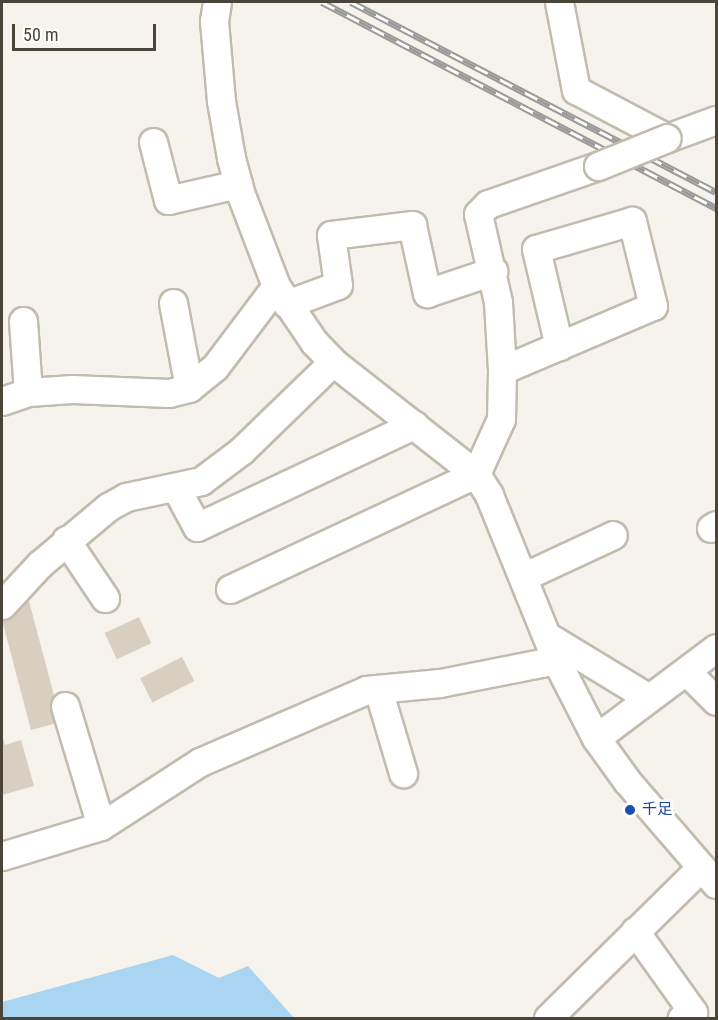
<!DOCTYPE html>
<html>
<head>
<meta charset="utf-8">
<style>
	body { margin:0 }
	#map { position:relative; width:718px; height:1020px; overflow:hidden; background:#f6f3ec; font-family:"Roboto Condensed","Noto Sans JP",sans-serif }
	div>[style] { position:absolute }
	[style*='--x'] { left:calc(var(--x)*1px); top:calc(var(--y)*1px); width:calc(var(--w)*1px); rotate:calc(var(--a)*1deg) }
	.water>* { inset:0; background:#a9d4f2 }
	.building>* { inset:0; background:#d8cfc1; transform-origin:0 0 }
	.roads { filter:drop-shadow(2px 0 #c2bbae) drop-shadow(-2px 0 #c2bbae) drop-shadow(0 2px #c2bbae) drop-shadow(0 -2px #c2bbae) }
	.minor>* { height:27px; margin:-13.5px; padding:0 13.5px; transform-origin:13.5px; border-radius:13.5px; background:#fff }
	.rail>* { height:7px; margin-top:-3.5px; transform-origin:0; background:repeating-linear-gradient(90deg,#fff 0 14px,#9a9a9a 0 28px); box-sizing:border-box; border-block:2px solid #9a9a9a }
	.bridges { filter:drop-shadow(2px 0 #c2bbae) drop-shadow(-2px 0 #c2bbae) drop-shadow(0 2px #c2bbae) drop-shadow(0 -2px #c2bbae) }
	.minor-bridge>* { height:27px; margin:-13.5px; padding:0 13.5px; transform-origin:13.5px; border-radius:13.5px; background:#fff }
	.dots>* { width:16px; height:16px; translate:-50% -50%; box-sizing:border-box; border:3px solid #fff; border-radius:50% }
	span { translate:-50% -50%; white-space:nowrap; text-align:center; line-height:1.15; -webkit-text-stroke:5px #fff; paint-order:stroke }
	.transit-label { font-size:15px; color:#164399 }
	.left { translate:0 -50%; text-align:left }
	.frame { position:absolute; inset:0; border:3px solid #4b4439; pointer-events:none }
	.scale { position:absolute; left:12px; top:24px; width:144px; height:27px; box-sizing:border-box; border:3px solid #4b4439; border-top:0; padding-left:8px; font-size:18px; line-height:21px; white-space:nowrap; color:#4b4439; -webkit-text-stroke:4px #fff; paint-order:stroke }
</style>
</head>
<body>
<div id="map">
	<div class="water">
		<i style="clip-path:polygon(173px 955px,219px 978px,248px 966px,294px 1018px,2px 1018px,2px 1002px)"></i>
	</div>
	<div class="building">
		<i style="clip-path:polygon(29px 601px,61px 722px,31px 730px,2px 620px,2px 608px)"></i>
		<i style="left:139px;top:617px;width:29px;height:38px;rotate:65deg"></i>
		<i style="left:182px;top:657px;width:27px;height:47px;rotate:63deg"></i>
		<i style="clip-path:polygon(2px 734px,5px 745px,21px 740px,34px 786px,2px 795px)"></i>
	</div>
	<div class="roads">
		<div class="minor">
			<i style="--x:217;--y:2;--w:19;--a:99"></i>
			<i style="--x:214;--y:21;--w:80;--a:85"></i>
			<i style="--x:221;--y:101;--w:58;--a:80"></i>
			<i style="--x:231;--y:158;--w:35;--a:75"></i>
			<i style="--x:240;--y:192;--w:101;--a:69"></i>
			<i style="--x:276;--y:286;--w:68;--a:55.8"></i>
			<i style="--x:314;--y:342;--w:28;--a:46"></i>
			<i style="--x:333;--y:362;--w:182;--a:38.1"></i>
			<i style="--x:476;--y:474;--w:25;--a:58"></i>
			<i style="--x:489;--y:495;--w:178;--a:67.9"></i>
			<i style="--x:556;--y:660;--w:88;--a:62.9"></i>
			<i style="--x:596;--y:738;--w:53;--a:54.2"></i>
			<i style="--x:627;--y:781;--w:136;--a:49.2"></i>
			<i style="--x:559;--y:2;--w:90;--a:79.1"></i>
			<i style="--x:576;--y:90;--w:103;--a:27.8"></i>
			<i style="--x:667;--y:138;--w:52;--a:-20.2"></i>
			<i style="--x:153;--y:142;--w:60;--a:75.5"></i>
			<i style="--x:168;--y:200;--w:72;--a:-12.9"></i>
			<i style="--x:173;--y:303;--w:86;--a:79.3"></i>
			<i style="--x:287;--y:304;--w:54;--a:-20.4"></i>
			<i style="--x:338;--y:285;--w:50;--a:-98"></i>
			<i style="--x:331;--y:235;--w:82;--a:-7"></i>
			<i style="--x:412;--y:225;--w:70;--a:77.6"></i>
			<i style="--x:427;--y:293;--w:70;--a:-18.4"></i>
			<i style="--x:23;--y:321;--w:71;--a:86"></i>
			<i style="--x:502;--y:370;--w:164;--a:-23"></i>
			<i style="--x:653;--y:306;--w:88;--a:-103.9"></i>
			<i style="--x:632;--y:221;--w:100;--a:163.7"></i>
			<i style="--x:536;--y:249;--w:100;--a:76.7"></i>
			<i style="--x:2;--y:401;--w:28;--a:-19"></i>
			<i style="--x:28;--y:392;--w:44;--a:-3.9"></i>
			<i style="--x:72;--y:389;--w:97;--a:2.4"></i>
			<i style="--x:169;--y:393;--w:21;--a:-14"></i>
			<i style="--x:189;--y:388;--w:33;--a:-39"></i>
			<i style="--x:215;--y:367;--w:101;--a:-53"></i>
			<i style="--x:176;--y:488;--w:44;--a:61.7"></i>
			<i style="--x:197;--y:527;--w:240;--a:-25.2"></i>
			<i style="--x:711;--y:528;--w:6;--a:-31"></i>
			<i style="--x:66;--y:540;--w:70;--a:56.1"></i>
			<i style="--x:523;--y:577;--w:99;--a:-25"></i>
			<i style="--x:230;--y:589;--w:272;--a:-25.1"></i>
			<i style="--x:476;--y:474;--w:60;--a:-65.6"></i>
			<i style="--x:501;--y:419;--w:49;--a:-88.8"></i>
			<i style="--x:502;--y:370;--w:68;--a:-93.4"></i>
			<i style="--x:498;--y:302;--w:90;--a:-102.8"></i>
			<i style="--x:478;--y:214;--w:14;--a:-45"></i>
			<i style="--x:488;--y:204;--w:116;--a:-19.1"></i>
			<i style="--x:2;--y:605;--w:56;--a:-47.2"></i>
			<i style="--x:40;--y:564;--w:89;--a:-40"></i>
			<i style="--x:108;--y:507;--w:21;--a:-29"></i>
			<i style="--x:126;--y:497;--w:77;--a:-12"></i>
			<i style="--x:201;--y:481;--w:50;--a:-36.9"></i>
			<i style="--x:241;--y:451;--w:128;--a:-44.1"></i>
			<i style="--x:547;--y:636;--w:119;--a:31.3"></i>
			<i style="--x:686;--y:671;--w:42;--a:45"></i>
			<i style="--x:378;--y:689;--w:88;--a:73.4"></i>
			<i style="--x:65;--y:706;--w:125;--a:73.3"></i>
			<i style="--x:596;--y:738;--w:150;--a:-36.9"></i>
			<i style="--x:2;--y:856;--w:103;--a:-16.9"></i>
			<i style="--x:101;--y:826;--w:118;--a:-32.9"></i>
			<i style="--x:200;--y:762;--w:181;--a:-23.4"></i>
			<i style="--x:366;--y:690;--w:74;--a:-5.4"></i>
			<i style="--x:440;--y:683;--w:118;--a:-11.2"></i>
			<i style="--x:635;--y:931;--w:100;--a:54.4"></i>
			<i style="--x:693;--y:1012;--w:13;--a:151"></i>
			<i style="--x:548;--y:1018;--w:215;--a:-44.6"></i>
		</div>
	</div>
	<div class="rail">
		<i style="--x:322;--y:2;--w:445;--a:27.6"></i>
		<i style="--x:351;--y:2;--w:411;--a:27.5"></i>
	</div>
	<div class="bridges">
		<div class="minor-bridge">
			<i style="--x:598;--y:166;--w:74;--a:-22.1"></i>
		</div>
	</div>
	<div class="dots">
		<i style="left:630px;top:810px;background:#1a4fb4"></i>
	</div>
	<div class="transit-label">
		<span class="left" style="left:642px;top:810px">千足</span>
	</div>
	<div class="frame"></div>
	<div class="scale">50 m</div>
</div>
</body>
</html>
